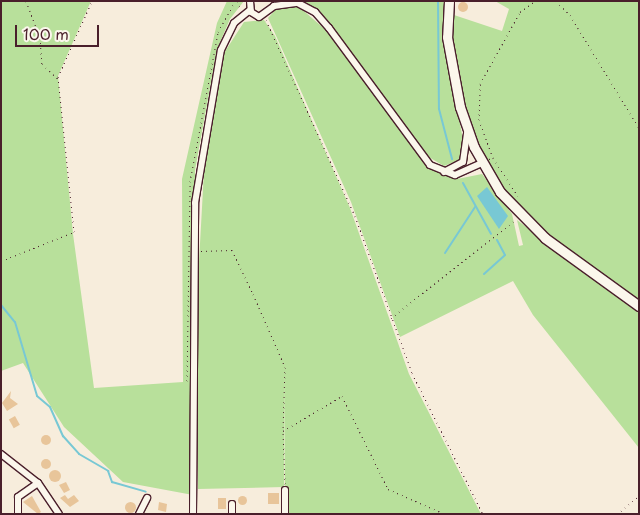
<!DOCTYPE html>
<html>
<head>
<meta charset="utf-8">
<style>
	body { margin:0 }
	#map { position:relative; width:640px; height:515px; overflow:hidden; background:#f7eddc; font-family:"Playpen Sans",sans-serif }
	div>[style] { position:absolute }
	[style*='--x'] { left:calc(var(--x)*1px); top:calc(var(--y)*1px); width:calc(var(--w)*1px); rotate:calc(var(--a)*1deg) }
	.green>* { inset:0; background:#b8e09b }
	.water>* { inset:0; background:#78c8d4 }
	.stream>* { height:2px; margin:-1px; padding:0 1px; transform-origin:1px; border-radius:1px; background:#78c8d4 }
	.building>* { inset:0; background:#e8c59a; transform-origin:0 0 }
	.round { border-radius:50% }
	.path>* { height:1px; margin-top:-0.5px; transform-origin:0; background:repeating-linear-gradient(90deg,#4a1f2b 0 1px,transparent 0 5px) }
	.roads { filter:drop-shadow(1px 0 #4a1f2b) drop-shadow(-1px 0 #4a1f2b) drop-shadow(0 1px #4a1f2b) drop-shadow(0 -1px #4a1f2b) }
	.minor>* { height:6px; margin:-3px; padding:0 3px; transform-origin:3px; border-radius:3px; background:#fbf7ec }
	.major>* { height:9px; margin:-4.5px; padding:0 4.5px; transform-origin:4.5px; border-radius:4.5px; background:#fbf7ec }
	span { translate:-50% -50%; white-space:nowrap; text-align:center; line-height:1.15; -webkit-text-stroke:4px #fbf7ec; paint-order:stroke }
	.frame { position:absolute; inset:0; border:2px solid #4a1f2b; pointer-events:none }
	.scale { position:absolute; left:15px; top:25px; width:84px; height:22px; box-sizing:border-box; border:2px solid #4a1f2b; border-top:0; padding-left:6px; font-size:15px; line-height:18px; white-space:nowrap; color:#4a1f2b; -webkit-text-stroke:4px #fbf7ec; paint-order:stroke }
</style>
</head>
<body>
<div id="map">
	<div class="green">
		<i style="clip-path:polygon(1px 1px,91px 1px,58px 76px,73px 234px,94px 388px,183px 382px,182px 179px,217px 23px,227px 1px,244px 1px,230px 19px,217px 49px,195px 170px,193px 495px,123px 482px,64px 427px,23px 363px,1px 371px)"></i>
		<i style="clip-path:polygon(302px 1px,446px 1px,444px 36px,463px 140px,462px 159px,444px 166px,427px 156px,341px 38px,317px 10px)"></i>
		<i style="clip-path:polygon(495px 1px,639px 1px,639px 302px,547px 235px,507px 195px,476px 143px,463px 107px,450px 37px,451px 14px,502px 31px,509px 9px)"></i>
		<i style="clip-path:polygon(298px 6px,327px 31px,428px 168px,457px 179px,482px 174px,512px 214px,519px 246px,523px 245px,517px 220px,639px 312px,639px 448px,533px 315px,513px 281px,400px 337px,351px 202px,268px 18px,278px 7px)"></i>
		<i style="clip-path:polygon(264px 20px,275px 36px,350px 208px,409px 374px,481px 514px,285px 514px,284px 373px,284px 487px,198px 489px,197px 298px,204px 171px,224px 53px,244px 22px)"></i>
	</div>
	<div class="water">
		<i style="clip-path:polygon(487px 187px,508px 216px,499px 229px,477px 196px)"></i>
	</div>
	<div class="stream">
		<i style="--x:438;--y:1;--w:108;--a:89.5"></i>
		<i style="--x:439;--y:109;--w:52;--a:75.4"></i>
		<i style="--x:463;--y:183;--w:58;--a:61.2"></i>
		<i style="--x:445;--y:253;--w:55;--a:-56.9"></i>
		<i style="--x:484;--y:274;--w:28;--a:-42"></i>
		<i style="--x:505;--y:255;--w:17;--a:-118"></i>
		<i style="--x:1;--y:305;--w:22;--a:51"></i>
		<i style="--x:15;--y:322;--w:77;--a:73.4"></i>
		<i style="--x:37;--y:396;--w:17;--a:40"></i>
		<i style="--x:50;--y:407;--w:32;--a:66"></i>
		<i style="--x:63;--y:436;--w:24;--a:48"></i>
		<i style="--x:79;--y:454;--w:34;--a:30"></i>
		<i style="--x:108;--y:471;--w:12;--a:70"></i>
		<i style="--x:112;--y:482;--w:35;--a:16"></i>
	</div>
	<div class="building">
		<i class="round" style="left:458px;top:2px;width:10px;height:10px"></i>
		<i style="clip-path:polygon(11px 391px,10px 398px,18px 404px,7px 411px,2px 403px)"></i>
		<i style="left:15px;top:416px;width:10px;height:7px;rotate:61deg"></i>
		<i class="round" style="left:41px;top:435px;width:10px;height:10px"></i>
		<i class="round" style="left:41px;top:459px;width:10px;height:10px"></i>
		<i class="round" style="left:49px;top:470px;width:12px;height:12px"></i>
		<i style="clip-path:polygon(66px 482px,70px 490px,64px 493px,59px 485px)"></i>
		<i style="left:268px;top:493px;width:11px;height:11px"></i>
		<i style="clip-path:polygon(65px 495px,68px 499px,74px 495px,79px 501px,70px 507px,60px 498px)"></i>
		<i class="round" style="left:237.5px;top:495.5px;width:9px;height:9px"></i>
		<i style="clip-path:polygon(32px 496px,41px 512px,38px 514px,23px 502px)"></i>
		<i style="left:218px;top:498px;width:8px;height:11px"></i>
		<i class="round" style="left:124.5px;top:501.5px;width:11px;height:11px"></i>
		<i style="clip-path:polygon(159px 502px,167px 504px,166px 512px,158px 510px)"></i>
	</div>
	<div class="path">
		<i style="--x:26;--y:1;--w:40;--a:69"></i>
		<i style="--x:40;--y:38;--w:26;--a:86"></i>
		<i style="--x:42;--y:64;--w:23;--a:43"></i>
		<i style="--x:238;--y:1;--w:9;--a:77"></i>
		<i style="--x:556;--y:1;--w:20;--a:45"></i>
		<i style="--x:570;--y:15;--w:132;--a:58.6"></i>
		<i style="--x:266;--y:20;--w:215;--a:65.6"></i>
		<i style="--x:355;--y:216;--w:167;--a:70"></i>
		<i style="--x:412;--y:373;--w:158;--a:63.3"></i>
		<i style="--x:493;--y:158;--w:45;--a:56.7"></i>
		<i style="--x:489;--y:159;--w:4;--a:-14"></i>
		<i style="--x:493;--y:158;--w:40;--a:-110.2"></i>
		<i style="--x:479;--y:120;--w:36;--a:-88"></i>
		<i style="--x:480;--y:84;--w:82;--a:-60.9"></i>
		<i style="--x:520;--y:12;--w:19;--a:-36"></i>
		<i style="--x:201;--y:251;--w:31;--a:-2"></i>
		<i style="--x:232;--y:250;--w:49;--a:64.5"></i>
		<i style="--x:253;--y:294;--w:80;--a:66.3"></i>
		<i style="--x:285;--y:367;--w:64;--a:91.8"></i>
		<i style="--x:1;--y:261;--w:79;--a:-21.7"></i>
		<i style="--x:74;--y:232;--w:156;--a:-95.9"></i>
		<i style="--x:58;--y:77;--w:83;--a:-65.9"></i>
		<i style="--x:391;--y:318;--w:158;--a:-38.3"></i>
		<i style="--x:187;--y:381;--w:199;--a:-89.1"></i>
		<i style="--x:190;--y:182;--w:153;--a:-79.4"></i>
		<i style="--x:218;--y:32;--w:35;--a:-61"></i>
		<i style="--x:285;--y:484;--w:53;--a:-92.2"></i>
		<i style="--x:283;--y:431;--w:69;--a:-30.7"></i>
		<i style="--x:342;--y:396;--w:104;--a:63.7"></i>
		<i style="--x:388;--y:489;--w:62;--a:23.7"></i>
		<i style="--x:617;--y:514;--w:28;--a:-39"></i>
	</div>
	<div class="roads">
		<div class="minor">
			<i style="--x:250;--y:1;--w:11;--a:85"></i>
			<i style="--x:251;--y:12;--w:9;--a:32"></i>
			<i style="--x:259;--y:17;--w:19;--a:-36"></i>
			<i style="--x:274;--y:6;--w:22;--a:-8"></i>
			<i style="--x:294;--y:1;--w:24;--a:28"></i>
			<i style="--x:315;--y:12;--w:21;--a:49"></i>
			<i style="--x:329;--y:28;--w:170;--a:53.6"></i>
			<i style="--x:430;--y:165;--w:27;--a:22"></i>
			<i style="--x:455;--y:175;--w:30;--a:-24"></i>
			<i style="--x:444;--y:172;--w:21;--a:-28"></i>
			<i style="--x:463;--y:162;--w:30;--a:-82"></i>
			<i style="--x:1;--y:454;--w:47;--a:38.1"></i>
			<i style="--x:38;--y:483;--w:37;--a:56"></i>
			<i style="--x:232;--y:504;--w:10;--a:90"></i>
			<i style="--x:18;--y:514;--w:17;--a:-90"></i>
			<i style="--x:18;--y:497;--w:24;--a:-35"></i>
			<i style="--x:139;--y:514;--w:18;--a:-63"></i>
			<i style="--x:193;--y:514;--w:311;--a:-89.6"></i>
			<i style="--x:195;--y:203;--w:155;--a:-80.4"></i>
			<i style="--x:221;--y:50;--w:30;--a:-64"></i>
			<i style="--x:234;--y:23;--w:21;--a:-39"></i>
			<i style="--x:285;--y:514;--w:24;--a:-90"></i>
		</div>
		<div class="major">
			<i style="--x:449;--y:1;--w:36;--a:93"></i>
			<i style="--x:447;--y:37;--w:71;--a:79.5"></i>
			<i style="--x:460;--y:107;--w:42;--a:70.7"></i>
			<i style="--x:474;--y:147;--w:52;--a:60"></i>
			<i style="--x:500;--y:192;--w:64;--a:45.6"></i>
			<i style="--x:545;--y:238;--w:116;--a:35.9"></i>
		</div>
	</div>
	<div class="frame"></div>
	<div class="scale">100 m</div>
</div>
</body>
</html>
